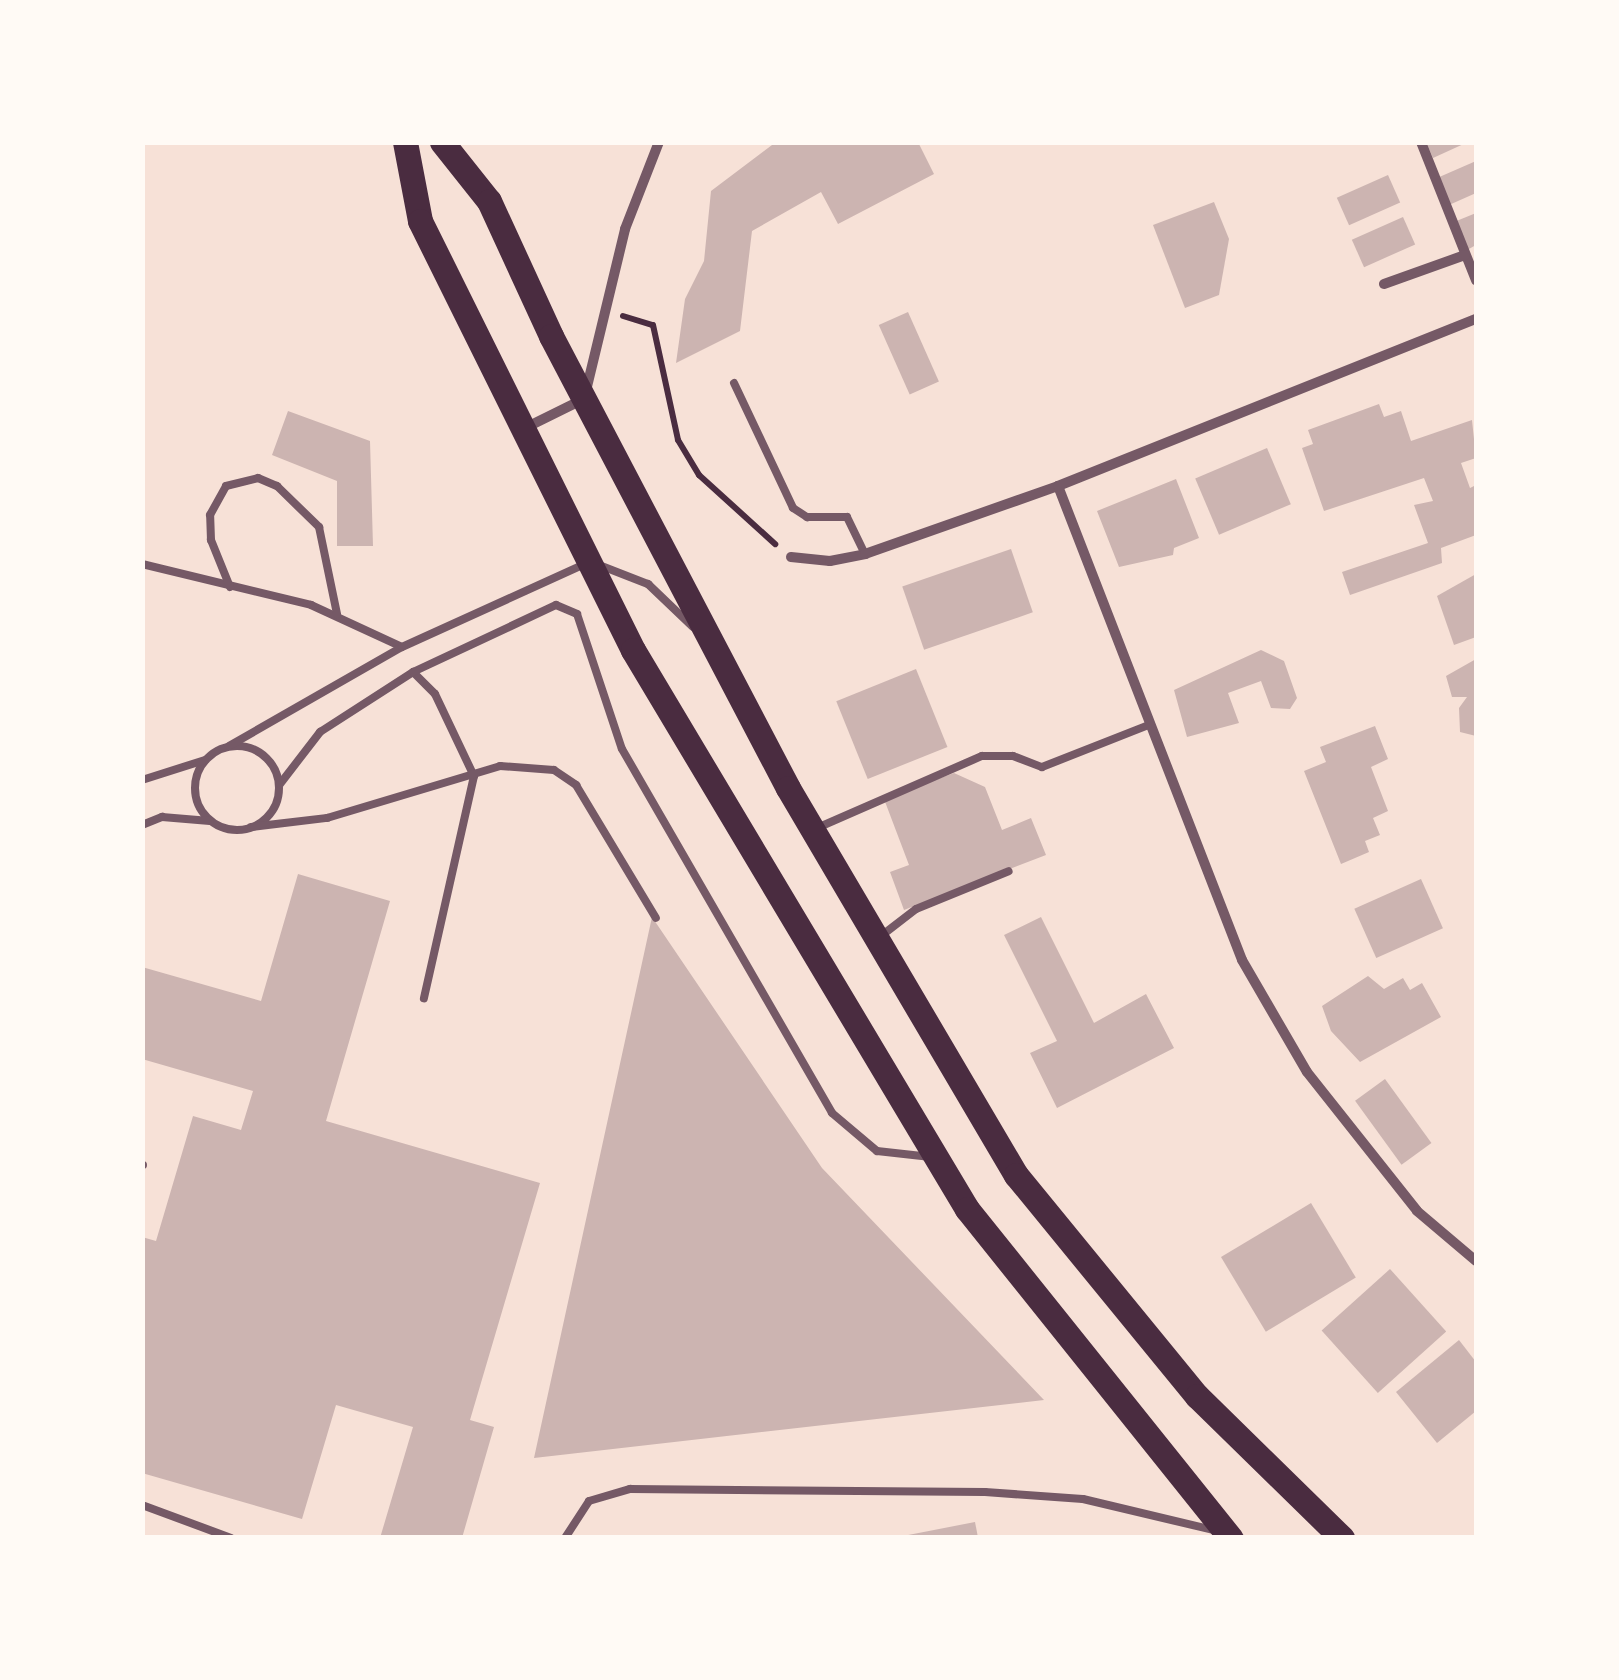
<!DOCTYPE html>
<html>
<head>
<meta charset="utf-8">
<style>
	body { margin:0 }
	#map { position:relative; width:1619px; height:1680px; overflow:hidden; background:#f7e1d7; font-family:Roboto,sans-serif }
	div>[style] { position:absolute }
	[style*='--x'] { left:calc(var(--x)*1px); top:calc(var(--y)*1px); width:calc(var(--w)*1px); rotate:calc(var(--a)*1deg) }
	.building>* { inset:0; background:#ccb4b1; transform-origin:0 0 }
	.path>* { height:6px; margin:-3px; padding:0 3px; transform-origin:3px; border-radius:3px; background:#4a2c40 }
	.service>* { height:8px; margin:-4px; padding:0 4px; transform-origin:4px; border-radius:4px; background:#755966 }
	.service>.ring { margin:-4px; padding:0; box-sizing:content-box; background:none; border:8px solid #755966; border-radius:50% }
	.minor>* { height:10px; margin:-5px; padding:0 5px; transform-origin:5px; border-radius:5px; background:#755966 }
	.primary>* { height:25px; margin:-12.5px; padding:0 12.5px; transform-origin:12.5px; border-radius:12.5px; background:#4a2c40 }
	span { translate:-50% -50%; white-space:nowrap; text-align:center; line-height:1.15; -webkit-text-stroke:8px #fffaf5; paint-order:stroke }
	.frame { position:absolute; inset:0; border:145px solid #fffaf5; pointer-events:none }
</style>
</head>
<body>
<div id="map">
	<div class="building">
		<i style="clip-path:polygon(776px 142px,918px 142px,934px 174px,838px 224px,821px 192px,752px 231px,740px 331px,676px 363px,685px 299px,704px 261px,711px 191px)"></i>
		<i style="clip-path:polygon(1426px 142px,1468px 142px,1433px 158px)"></i>
		<i style="clip-path:polygon(1476px 161px,1476px 193px,1449px 205px,1437px 178px)"></i>
		<i style="left:1388px;top:175px;width:30px;height:56px;rotate:66deg"></i>
		<i style="clip-path:polygon(1214px 202px,1229px 239px,1219px 295px,1185px 308px,1153px 225px)"></i>
		<i style="clip-path:polygon(1476px 213px,1476px 245px,1467px 250px,1454px 222px)"></i>
		<i style="left:1403px;top:217px;width:30px;height:56px;rotate:66deg"></i>
		<i style="left:908px;top:312px;width:76px;height:32px;rotate:66deg"></i>
		<i style="clip-path:polygon(1379px 404px,1384px 417px,1401px 411px,1411px 441px,1472px 420px,1476px 458px,1461px 463px,1470px 488px,1476px 485px,1476px 535px,1441px 548px,1442px 563px,1350px 595px,1342px 572px,1428px 543px,1414px 505px,1433px 501px,1424px 478px,1324px 511px,1302px 448px,1313px 444px,1308px 430px)"></i>
		<i style="clip-path:polygon(288px 411px,370px 441px,373px 546px,337px 546px,337px 481px,272px 455px)"></i>
		<i style="left:1267px;top:448px;width:61px;height:78px;rotate:67deg"></i>
		<i style="clip-path:polygon(1176px 479px,1199px 538px,1174px 548px,1173px 555px,1119px 567px,1097px 511px)"></i>
		<i style="left:1011px;top:549px;width:67px;height:115px;rotate:71deg"></i>
		<i style="clip-path:polygon(1476px 574px,1476px 637px,1454px 645px,1437px 596px)"></i>
		<i style="clip-path:polygon(1261px 650px,1284px 661px,1297px 698px,1290px 709px,1271px 708px,1261px 681px,1228px 693px,1239px 723px,1187px 737px,1174px 690px)"></i>
		<i style="clip-path:polygon(1476px 659px,1476px 736px,1460px 732px,1459px 708px,1467px 697px,1452px 697px,1446px 676px)"></i>
		<i style="left:916px;top:669px;width:84px;height:86px;rotate:68deg"></i>
		<i style="clip-path:polygon(1375px 726px,1388px 759px,1371px 767px,1388px 811px,1373px 818px,1380px 835px,1365px 841px,1369px 852px,1341px 864px,1304px 771px,1326px 762px,1320px 747px)"></i>
		<i style="clip-path:polygon(954px 773px,985px 787px,1002px 830px,1031px 818px,1046px 855px,904px 910px,890px 872px,909px 865px,884px 799px)"></i>
		<i style="clip-path:polygon(298px 874px,390px 901px,326px 1121px,540px 1183px,470px 1420px,494px 1427px,462px 1538px,380px 1538px,413px 1427px,336px 1405px,302px 1519px,142px 1473px,142px 1237px,156px 1241px,193px 1116px,241px 1130px,253px 1091px,142px 1059px,142px 967px,261px 1001px)"></i>
		<i style="left:1421px;top:879px;width:54px;height:73px;rotate:66deg"></i>
		<i style="clip-path:polygon(652px 917px,822px 1168px,1044px 1400px,534px 1458px)"></i>
		<i style="clip-path:polygon(1041px 917px,1094px 1023px,1146px 994px,1174px 1048px,1057px 1108px,1030px 1053px,1057px 1041px,1004px 935px)"></i>
		<i style="clip-path:polygon(1368px 976px,1384px 989px,1403px 978px,1410px 990px,1422px 983px,1441px 1017px,1360px 1062px,1331px 1031px,1322px 1006px)"></i>
		<i style="left:1385px;top:1079px;width:79px;height:37px;rotate:54deg"></i>
		<i style="left:1311px;top:1203px;width:87px;height:105px;rotate:59deg"></i>
		<i style="left:1390px;top:1269px;width:84px;height:92px;rotate:48deg"></i>
		<i style="clip-path:polygon(1459px 1340px,1476px 1362px,1476px 1411px,1437px 1443px,1396px 1392px)"></i>
		<i style="left:975px;top:1522px;width:16px;height:406px;rotate:79deg"></i>
	</div>
	<div class="path">
		<i style="--x:623;--y:316;--w:31;--a:17"></i>
		<i style="--x:653;--y:325;--w:118;--a:77.7"></i>
		<i style="--x:678;--y:440;--w:41;--a:59"></i>
		<i style="--x:699;--y:475;--w:103;--a:42.2"></i>
	</div>
	<div class="service">
		<i style="--x:734;--y:383;--w:138;--a:64.7"></i>
		<i style="--x:793;--y:508;--w:17;--a:33"></i>
		<i style="--x:807;--y:517;--w:40;--a:0"></i>
		<i style="--x:847;--y:517;--w:41;--a:64.1"></i>
		<i style="--x:142;--y:564;--w:174;--a:13.6"></i>
		<i style="--x:311;--y:605;--w:100;--a:24.8"></i>
		<i style="--x:599;--y:565;--w:53;--a:21.2"></i>
		<i style="--x:648;--y:584;--w:62;--a:43.7"></i>
		<i style="--x:230;--y:587;--w:51;--a:-112"></i>
		<i style="--x:211;--y:540;--w:25;--a:-92"></i>
		<i style="--x:210;--y:515;--w:33;--a:-61"></i>
		<i style="--x:226;--y:486;--w:33;--a:-14"></i>
		<i style="--x:258;--y:478;--w:21;--a:23"></i>
		<i style="--x:277;--y:486;--w:59;--a:44.3"></i>
		<i style="--x:319;--y:527;--w:89;--a:78.3"></i>
		<i style="--x:413;--y:672;--w:31;--a:45"></i>
		<i style="--x:435;--y:694;--w:91;--a:64.6"></i>
		<i style="--x:474;--y:776;--w:228;--a:102.7"></i>
		<i class="ring" style="left:195px;top:746px;width:76px;height:76px"></i>
		<i style="--x:229;--y:746;--w:199;--a:-29.8"></i>
		<i style="--x:402;--y:647;--w:201;--a:-24.4"></i>
		<i style="--x:142;--y:780;--w:66;--a:-17.6"></i>
		<i style="--x:280;--y:784;--w:66;--a:-52.4"></i>
		<i style="--x:320;--y:732;--w:111;--a:-32.8"></i>
		<i style="--x:413;--y:672;--w:158;--a:-25.1"></i>
		<i style="--x:556;--y:605;--w:23;--a:23"></i>
		<i style="--x:577;--y:614;--w:142;--a:71.6"></i>
		<i style="--x:622;--y:749;--w:420;--a:60"></i>
		<i style="--x:832;--y:1113;--w:59;--a:40.2"></i>
		<i style="--x:877;--y:1151;--w:54;--a:6.3"></i>
		<i style="--x:142;--y:825;--w:22;--a:-22"></i>
		<i style="--x:162;--y:817;--w:48;--a:4.8"></i>
		<i style="--x:251;--y:827;--w:77;--a:-6.8"></i>
		<i style="--x:327;--y:818;--w:181;--a:-16.7"></i>
		<i style="--x:500;--y:766;--w:54;--a:4.2"></i>
		<i style="--x:554;--y:770;--w:27;--a:34"></i>
		<i style="--x:576;--y:785;--w:155;--a:59"></i>
		<i style="--x:817;--y:828;--w:180;--a:-23.6"></i>
		<i style="--x:982;--y:756;--w:31;--a:0"></i>
		<i style="--x:1013;--y:756;--w:31;--a:21"></i>
		<i style="--x:1042;--y:767;--w:117;--a:-21.5"></i>
		<i style="--x:881;--y:936;--w:44;--a:-37.6"></i>
		<i style="--x:916;--y:909;--w:100;--a:-22.2"></i>
		<i style="--x:142;--y:1165;--w:1;--a:0"></i>
		<i style="--x:142;--y:1505;--w:95;--a:20.3"></i>
		<i style="--x:565;--y:1538;--w:44;--a:-57"></i>
		<i style="--x:589;--y:1501;--w:43;--a:-16.3"></i>
		<i style="--x:630;--y:1489;--w:355;--a:0.5"></i>
		<i style="--x:985;--y:1492;--w:98;--a:4.1"></i>
		<i style="--x:1083;--y:1499;--w:138;--a:13.4"></i>
	</div>
	<div class="minor">
		<i style="--x:1421;--y:142;--w:149;--a:68.3"></i>
		<i style="--x:1384;--y:284;--w:86;--a:-19.7"></i>
		<i style="--x:525;--y:428;--w:66;--a:-26.2"></i>
		<i style="--x:584;--y:399;--w:175;--a:-76.4"></i>
		<i style="--x:625;--y:229;--w:93;--a:-68.7"></i>
		<i style="--x:1058;--y:486;--w:508;--a:68.78"></i>
		<i style="--x:1242;--y:960;--w:129;--a:59.9"></i>
		<i style="--x:1307;--y:1072;--w:177;--a:51.6"></i>
		<i style="--x:1417;--y:1211;--w:77;--a:40.3"></i>
		<i style="--x:791;--y:557;--w:39;--a:6"></i>
		<i style="--x:830;--y:561;--w:36;--a:-11"></i>
		<i style="--x:865;--y:554;--w:205;--a:-19.4"></i>
		<i style="--x:1058;--y:486;--w:450;--a:-21.8"></i>
	</div>
	<div class="primary">
		<i style="--x:405;--y:142;--w:80;--a:79.2"></i>
		<i style="--x:420;--y:221;--w:479;--a:63.6"></i>
		<i style="--x:633;--y:650;--w:651;--a:59.14"></i>
		<i style="--x:967;--y:1209;--w:422;--a:51.3"></i>
		<i style="--x:442;--y:142;--w:75;--a:51.5"></i>
		<i style="--x:489;--y:201;--w:149;--a:65.3"></i>
		<i style="--x:551;--y:336;--w:510;--a:62.33"></i>
		<i style="--x:788;--y:788;--w:449;--a:59.5"></i>
		<i style="--x:1016;--y:1175;--w:286;--a:50.7"></i>
		<i style="--x:1197;--y:1396;--w:203;--a:44.4"></i>
	</div>
	<div class="frame"></div>
</div>
</body>
</html>
